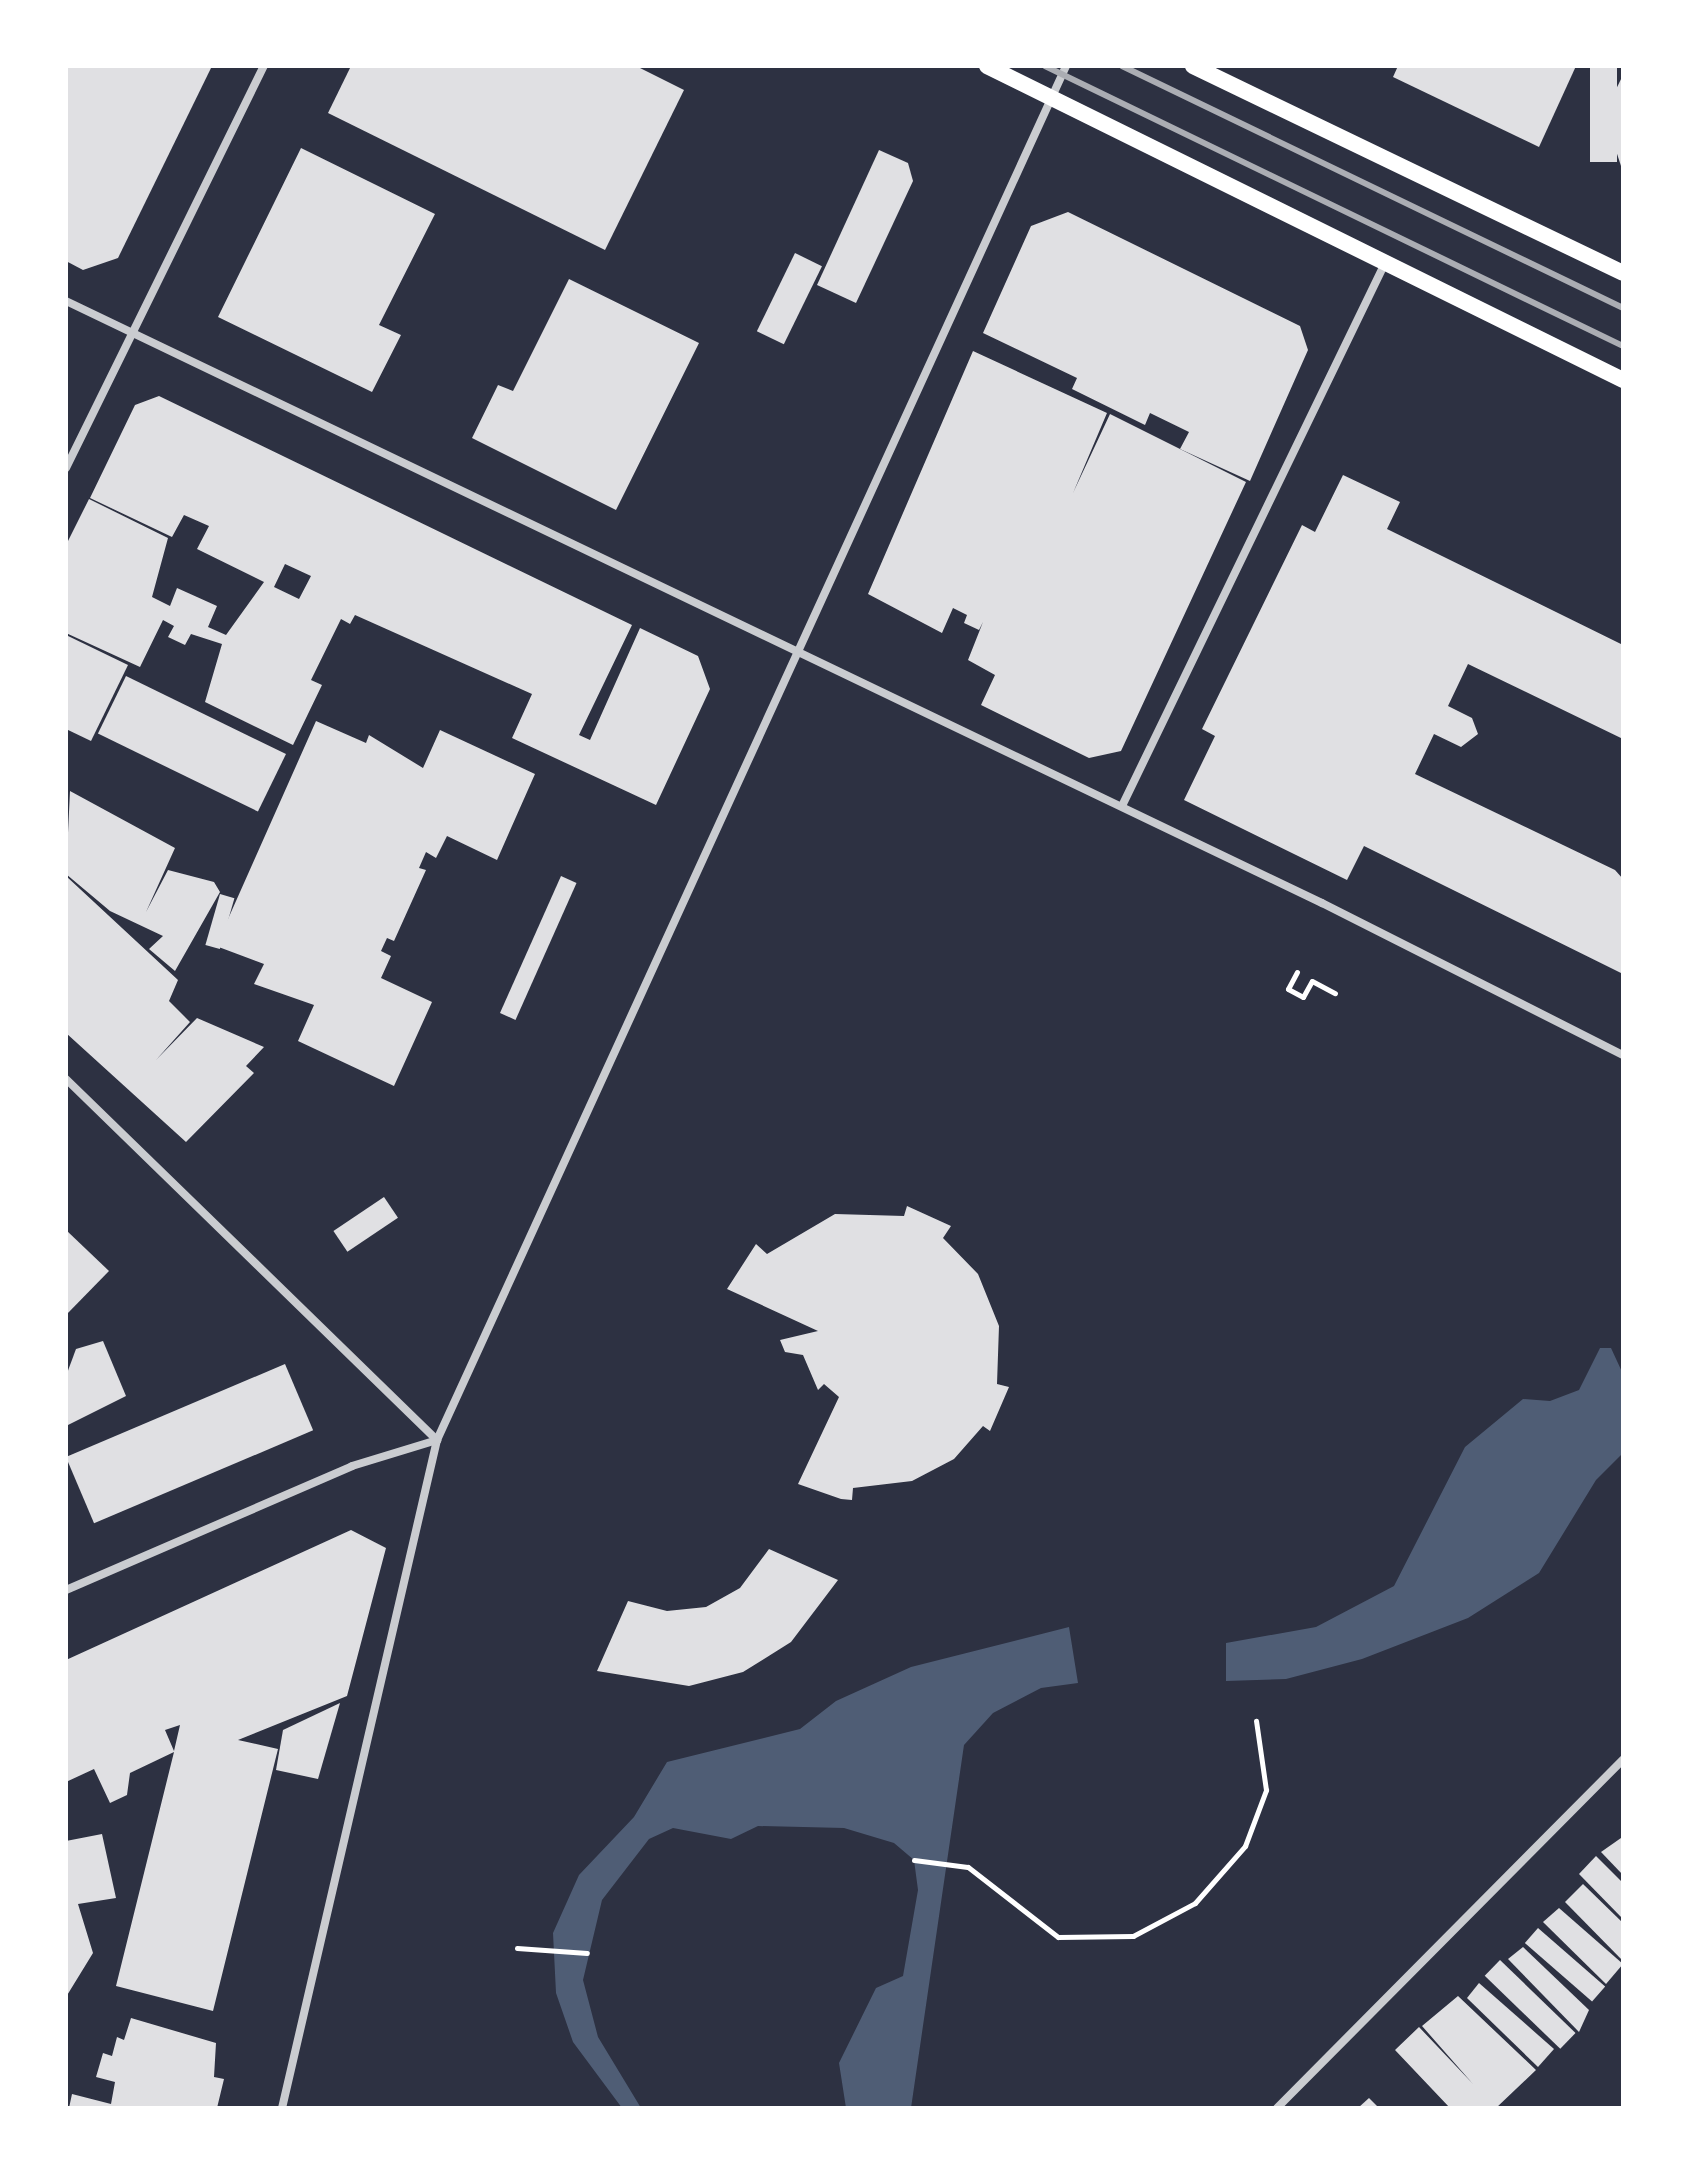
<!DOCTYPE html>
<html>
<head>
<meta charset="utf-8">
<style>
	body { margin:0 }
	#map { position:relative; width:1689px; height:2174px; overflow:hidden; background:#2d3142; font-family:Raleway,sans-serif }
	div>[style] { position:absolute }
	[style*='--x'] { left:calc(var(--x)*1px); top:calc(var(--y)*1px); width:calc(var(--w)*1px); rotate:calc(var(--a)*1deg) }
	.water>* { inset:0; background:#4f5d75 }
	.building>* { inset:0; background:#e0e0e3; transform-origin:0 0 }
	.path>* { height:5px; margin:-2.5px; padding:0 2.5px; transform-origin:2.5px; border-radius:2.5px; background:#fff }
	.minor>* { height:8px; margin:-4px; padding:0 4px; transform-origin:4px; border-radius:4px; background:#caccd0 }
	.secondary>* { height:16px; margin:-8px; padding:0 8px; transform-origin:8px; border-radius:8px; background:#fff }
	.rail>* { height:6px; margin:-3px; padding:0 3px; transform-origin:3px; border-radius:3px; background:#abadb3 }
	span { translate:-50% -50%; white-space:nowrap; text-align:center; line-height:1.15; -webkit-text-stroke:7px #fff; paint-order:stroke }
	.frame { position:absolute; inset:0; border:68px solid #fff; pointer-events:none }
</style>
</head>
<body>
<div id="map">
	<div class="water">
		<i style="clip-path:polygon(1600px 1348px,1611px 1348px,1623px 1374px,1623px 1453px,1596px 1480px,1539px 1573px,1468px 1618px,1362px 1659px,1286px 1679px,1226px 1681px,1226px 1643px,1316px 1627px,1394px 1586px,1465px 1447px,1523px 1399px,1550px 1401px,1579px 1390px)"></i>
		<i style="clip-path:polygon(1069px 1627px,1078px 1683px,1041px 1688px,993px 1713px,964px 1745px,911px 2108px,846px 2108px,839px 2063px,876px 1988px,903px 1976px,918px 1890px,914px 1860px,894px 1843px,844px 1828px,758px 1826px,731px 1839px,673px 1828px,649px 1839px,602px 1900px,583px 1980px,598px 2037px,641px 2108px,622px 2108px,573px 2042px,556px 1993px,553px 1933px,579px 1875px,634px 1817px,667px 1762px,800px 1729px,836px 1701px,911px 1667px)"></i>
	</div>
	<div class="building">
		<i style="clip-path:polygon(66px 66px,212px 66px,118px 258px,83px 270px,66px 261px)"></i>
		<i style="clip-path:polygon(351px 66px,636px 66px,684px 90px,605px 250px,328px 113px)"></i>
		<i style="clip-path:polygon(1398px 66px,1576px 66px,1539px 147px,1393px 77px)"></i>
		<i style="left:1590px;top:66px;width:27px;height:96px"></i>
		<i style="clip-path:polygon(1623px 75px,1623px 168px,1622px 169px,1604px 114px)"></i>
		<i style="clip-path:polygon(301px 148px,435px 214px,379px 325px,401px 335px,372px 392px,218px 317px)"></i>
		<i style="clip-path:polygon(879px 150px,908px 163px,913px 181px,856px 303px,817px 285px)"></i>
		<i style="clip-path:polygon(1068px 212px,1300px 326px,1308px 350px,1250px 481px,1180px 449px,1189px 432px,1150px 413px,1145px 425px,1072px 389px,1077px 378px,983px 333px,1031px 226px)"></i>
		<i style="left:795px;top:253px;width:30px;height:87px;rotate:26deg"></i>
		<i style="clip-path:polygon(569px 279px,699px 343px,616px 510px,472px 438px,498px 385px,513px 391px)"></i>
		<i style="clip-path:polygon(973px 351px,1107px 413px,1073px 493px,1110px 414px,1246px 482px,1121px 751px,1089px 758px,981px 705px,995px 675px,968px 660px,983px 622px,979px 630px,964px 623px,967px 615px,953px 608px,942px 633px,868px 594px)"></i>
		<i style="clip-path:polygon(evenodd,159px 396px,632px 625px,579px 735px,590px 740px,640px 628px,698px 656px,710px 689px,656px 805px,512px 738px,532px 694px,355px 615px,350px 624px,341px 619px,311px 680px,322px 685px,293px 745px,205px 702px,222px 644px,191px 634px,185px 645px,168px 637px,174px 626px,163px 620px,140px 667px,66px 633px,66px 545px,89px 499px,168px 538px,152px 597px,170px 606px,177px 588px,217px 606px,208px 627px,226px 635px,264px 582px,197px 549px,209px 526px,184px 515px,172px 537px,90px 498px,135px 405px,159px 396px,285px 564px,311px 576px,299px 599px,274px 587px,285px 564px)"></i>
		<i style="clip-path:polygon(1343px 475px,1400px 502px,1387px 529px,1623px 645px,1623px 739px,1468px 664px,1448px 706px,1472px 718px,1478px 734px,1461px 747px,1434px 734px,1415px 774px,1615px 870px,1623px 879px,1623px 974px,1364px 846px,1347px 880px,1184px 800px,1215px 736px,1202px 729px,1302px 525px,1315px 532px)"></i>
		<i style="clip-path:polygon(66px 635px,128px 665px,91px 741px,66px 729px)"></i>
		<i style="left:126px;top:676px;width:178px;height:64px;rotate:26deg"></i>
		<i style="clip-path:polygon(316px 721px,366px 743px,369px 735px,423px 768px,440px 730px,535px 774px,497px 860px,447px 836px,436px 858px,426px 852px,419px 868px,426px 870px,394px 941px,387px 938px,381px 951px,391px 956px,381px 978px,432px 1002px,394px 1086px,298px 1041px,314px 1005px,254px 984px,264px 964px,216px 946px)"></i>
		<i style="clip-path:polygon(70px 791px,175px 848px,146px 912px,168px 870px,214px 882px,220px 892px,175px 971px,149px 949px,163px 936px,110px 911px,66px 874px)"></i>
		<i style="clip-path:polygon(66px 876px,178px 980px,169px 1001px,190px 1022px,156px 1060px,197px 1018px,264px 1047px,246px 1066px,254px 1073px,186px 1142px,66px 1033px)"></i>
		<i style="left:561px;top:876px;width:17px;height:150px;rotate:24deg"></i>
		<i style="left:220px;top:894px;width:15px;height:53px;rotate:16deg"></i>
		<i style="left:384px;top:1197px;width:25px;height:61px;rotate:56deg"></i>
		<i style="clip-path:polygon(907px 1206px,951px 1226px,943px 1238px,978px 1274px,999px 1326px,997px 1384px,1009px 1387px,990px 1431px,983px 1426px,954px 1459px,912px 1481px,853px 1488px,852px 1500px,841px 1499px,798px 1484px,839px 1397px,824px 1384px,818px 1390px,803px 1355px,785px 1352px,780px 1340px,818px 1331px,727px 1289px,756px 1244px,767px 1254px,835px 1214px,904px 1216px)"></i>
		<i style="clip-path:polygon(66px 1230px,109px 1271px,66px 1315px)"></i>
		<i style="clip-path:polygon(103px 1341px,126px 1396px,66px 1426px,66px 1376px,76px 1349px)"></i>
		<i style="left:285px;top:1364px;width:72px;height:238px;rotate:67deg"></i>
		<i style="clip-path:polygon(evenodd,351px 1530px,386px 1548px,347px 1696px,238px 1740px,278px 1749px,213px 2011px,116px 1986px,174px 1752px,130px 1773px,127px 1795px,110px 1803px,94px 1769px,66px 1782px,66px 1660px,351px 1530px,180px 1725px,174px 1751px,165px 1730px,180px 1725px)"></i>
		<i style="clip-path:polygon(769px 1549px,838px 1580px,791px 1642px,743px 1672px,689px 1686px,597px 1671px,628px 1601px,667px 1611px,706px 1607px,740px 1588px)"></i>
		<i style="clip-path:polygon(340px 1703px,318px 1779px,276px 1770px,283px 1730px)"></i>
		<i style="clip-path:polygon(102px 1834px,116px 1898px,78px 1904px,93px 1953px,66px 1997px,66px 1841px)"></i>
		<i style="clip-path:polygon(1621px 1838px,1623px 1839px,1623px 1875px,1601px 1852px)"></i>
		<i style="clip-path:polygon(1596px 1856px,1623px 1883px,1623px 1919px,1579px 1874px)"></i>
		<i style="clip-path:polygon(1583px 1884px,1623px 1923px,1623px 1961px,1565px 1902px)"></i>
		<i style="clip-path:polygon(1559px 1908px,1623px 1964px,1606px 1984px,1543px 1922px)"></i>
		<i style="left:1538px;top:1928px;width:89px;height:20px;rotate:41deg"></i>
		<i style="clip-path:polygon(1523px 1947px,1589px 2010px,1579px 2032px,1508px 1959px)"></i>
		<i style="left:1500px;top:1960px;width:105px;height:22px;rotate:44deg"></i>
		<i style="clip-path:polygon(1479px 1983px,1554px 2049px,1538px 2067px,1467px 1998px)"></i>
		<i style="clip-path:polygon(1458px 1996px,1536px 2070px,1496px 2108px,1450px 2108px,1395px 2050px,1419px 2027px,1473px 2084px,1422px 2026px)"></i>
		<i style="clip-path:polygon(131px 2018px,216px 2043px,214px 2077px,224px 2079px,217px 2108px,69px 2108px,72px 2094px,111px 2104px,115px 2082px,96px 2077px,103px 2053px,112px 2056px,117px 2037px,124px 2040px)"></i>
		<i style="clip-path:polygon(1369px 2098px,1379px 2108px,1358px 2108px)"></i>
	</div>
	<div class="path">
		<i style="--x:1297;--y:972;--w:19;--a:118"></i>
		<i style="--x:1288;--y:989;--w:17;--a:28"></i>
		<i style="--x:1303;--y:997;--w:18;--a:-61"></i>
		<i style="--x:1312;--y:981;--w:26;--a:28"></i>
		<i style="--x:914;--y:1860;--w:54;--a:7.4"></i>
		<i style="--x:968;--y:1867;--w:114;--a:37.9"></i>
		<i style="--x:1058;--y:1937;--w:75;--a:-0.8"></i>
		<i style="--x:1133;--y:1936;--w:70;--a:-28"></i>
		<i style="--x:1195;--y:1903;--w:76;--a:-48.7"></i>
		<i style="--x:1245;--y:1846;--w:60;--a:-69.4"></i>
		<i style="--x:1266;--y:1790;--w:70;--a:-98.2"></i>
		<i style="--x:517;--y:1948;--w:70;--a:4.1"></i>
	</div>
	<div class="minor">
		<i style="--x:66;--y:301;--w:1393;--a:25.61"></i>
		<i style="--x:1322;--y:903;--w:337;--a:26.8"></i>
		<i style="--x:66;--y:468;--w:448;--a:-63.8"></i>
		<i style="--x:1122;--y:806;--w:599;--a:-64.16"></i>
		<i style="--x:66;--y:1079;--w:518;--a:44.22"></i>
		<i style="--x:437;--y:1440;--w:686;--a:103.06"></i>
		<i style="--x:66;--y:1590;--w:312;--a:-23.4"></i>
		<i style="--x:352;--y:1466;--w:89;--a:-17"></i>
		<i style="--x:437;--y:1440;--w:1511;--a:-65.4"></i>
		<i style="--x:1277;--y:2108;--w:491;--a:-45.2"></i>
	</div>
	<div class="secondary">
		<i style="--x:987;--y:66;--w:709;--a:26.28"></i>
		<i style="--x:1193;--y:66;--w:477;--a:25.7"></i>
	</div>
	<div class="rail">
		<i style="--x:1045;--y:66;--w:642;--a:25.85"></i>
		<i style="--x:1122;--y:66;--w:556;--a:25.78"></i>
	</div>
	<div class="frame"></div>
</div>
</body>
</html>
